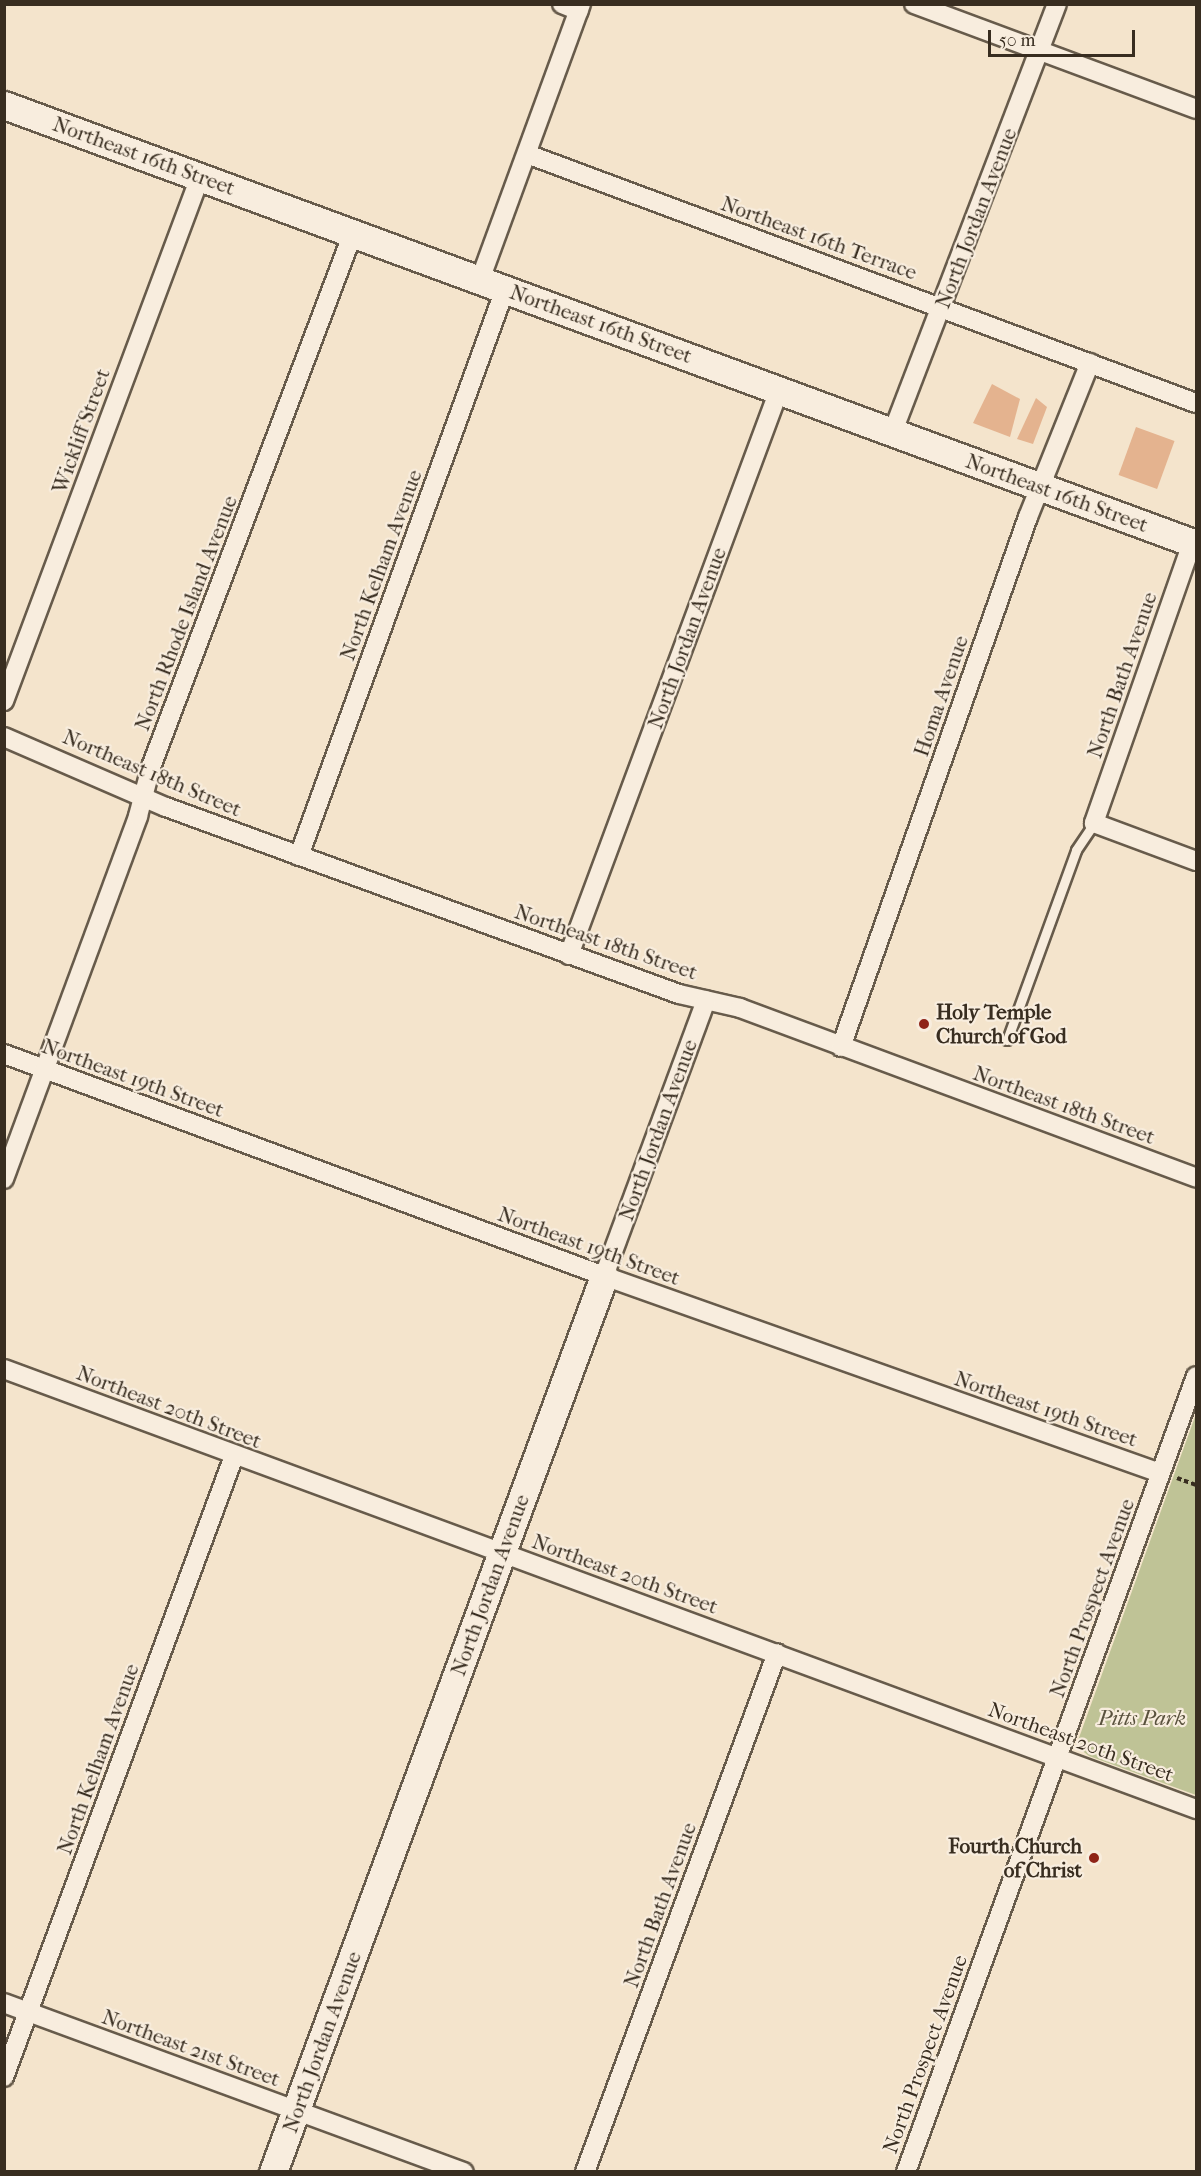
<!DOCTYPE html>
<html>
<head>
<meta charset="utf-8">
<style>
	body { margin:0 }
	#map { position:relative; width:1201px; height:2176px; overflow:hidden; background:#f4e4cc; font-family:"IM FELL French Canon",serif }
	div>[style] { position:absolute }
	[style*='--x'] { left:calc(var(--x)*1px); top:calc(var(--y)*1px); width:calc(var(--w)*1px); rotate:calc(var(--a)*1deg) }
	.green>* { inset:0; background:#bfc396 }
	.building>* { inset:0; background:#e4b38f; transform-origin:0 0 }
	.path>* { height:4px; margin-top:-2px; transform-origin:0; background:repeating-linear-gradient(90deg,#382d20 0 4.5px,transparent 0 7.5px) }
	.roads { filter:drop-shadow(2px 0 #675b4b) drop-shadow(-2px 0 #675b4b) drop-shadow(0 2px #675b4b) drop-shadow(0 -2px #675b4b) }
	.lane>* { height:9px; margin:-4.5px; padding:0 4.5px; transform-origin:4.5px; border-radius:4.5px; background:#f8edde }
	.street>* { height:18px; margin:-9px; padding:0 9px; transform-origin:9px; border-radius:9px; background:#f8edde }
	.secondary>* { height:27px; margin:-13.5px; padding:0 13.5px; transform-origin:13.5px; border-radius:13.5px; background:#f8edde }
	.dots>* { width:16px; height:16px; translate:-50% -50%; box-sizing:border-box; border:3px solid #f8edde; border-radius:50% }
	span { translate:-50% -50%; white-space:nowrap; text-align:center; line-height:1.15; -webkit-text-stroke:4.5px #f8edde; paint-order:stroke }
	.street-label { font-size:21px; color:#382d20 }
	.poi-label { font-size:21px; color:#382d20; font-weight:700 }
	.left { translate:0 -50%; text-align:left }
	.right { translate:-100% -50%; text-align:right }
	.park-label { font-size:21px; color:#5a523e; font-style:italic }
	.frame { position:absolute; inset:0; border:6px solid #382d20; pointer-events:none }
	.scale { position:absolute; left:988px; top:30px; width:147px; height:27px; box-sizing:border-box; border:3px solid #382d20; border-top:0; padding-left:8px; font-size:18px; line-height:21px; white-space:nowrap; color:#382d20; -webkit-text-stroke:4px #f8edde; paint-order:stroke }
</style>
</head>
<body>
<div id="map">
	<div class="green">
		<i style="clip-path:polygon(1196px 1414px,1196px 1795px,1089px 1756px,1076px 1746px)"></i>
	</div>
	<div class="building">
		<i style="clip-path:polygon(992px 384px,1020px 399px,1010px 437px,973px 423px)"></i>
		<i style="clip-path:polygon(1036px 398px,1047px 407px,1033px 444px,1017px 439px)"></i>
		<i style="left:1136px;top:427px;width:41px;height:51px;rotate:20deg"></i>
	</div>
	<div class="path">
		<i style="--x:1177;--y:1478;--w:20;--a:20"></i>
	</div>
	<div class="roads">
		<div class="lane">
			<i style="--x:1007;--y:1040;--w:202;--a:-70"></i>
			<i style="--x:1076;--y:850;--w:32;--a:-56"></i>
		</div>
		<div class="street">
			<i style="--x:562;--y:4;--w:18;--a:22"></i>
			<i style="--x:914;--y:4;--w:301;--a:20.4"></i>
			<i style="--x:527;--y:154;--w:714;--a:20.42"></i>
			<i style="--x:480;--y:280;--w:294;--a:-69.9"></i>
			<i style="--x:893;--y:431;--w:457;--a:-69"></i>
			<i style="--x:1192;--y:543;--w:297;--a:109.3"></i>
			<i style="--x:1094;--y:823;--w:109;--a:20.4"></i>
			<i style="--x:4;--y:701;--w:559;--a:-69.49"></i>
			<i style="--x:4;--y:737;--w:176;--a:23.4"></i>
			<i style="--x:166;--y:807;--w:546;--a:20.03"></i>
			<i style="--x:679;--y:994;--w:63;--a:12.9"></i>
			<i style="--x:740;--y:1008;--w:487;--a:20.4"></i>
			<i style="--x:299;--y:856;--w:603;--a:-70.03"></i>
			<i style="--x:569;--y:955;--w:603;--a:-69.61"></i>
			<i style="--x:841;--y:1047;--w:562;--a:-70.57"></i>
			<i style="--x:1028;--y:517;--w:166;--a:-68.1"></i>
			<i style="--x:4;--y:1054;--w:640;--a:20.3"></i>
			<i style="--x:604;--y:1276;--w:590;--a:19.51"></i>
			<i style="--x:4;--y:1179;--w:387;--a:-69.7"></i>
			<i style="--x:138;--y:816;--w:51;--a:-75.1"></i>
			<i style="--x:151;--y:767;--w:571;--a:-69.28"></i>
			<i style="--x:604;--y:1276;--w:294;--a:-69.7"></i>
			<i style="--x:4;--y:1369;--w:1271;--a:20.26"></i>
			<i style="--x:4;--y:2003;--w:490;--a:20.2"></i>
			<i style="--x:4;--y:2077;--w:662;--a:-69.68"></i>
			<i style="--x:585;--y:2172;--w:553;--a:-69.7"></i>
			<i style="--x:906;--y:2172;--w:847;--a:-69.98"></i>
		</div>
		<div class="secondary">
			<i style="--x:4;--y:105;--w:1270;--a:20.22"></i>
			<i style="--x:273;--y:2172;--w:955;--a:-69.72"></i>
		</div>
	</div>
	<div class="dots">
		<i style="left:924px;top:1024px;background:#8f2418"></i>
		<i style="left:1094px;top:1858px;background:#8f2418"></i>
	</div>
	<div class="street-label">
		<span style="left:144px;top:156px;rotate:20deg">Northeast 16th Street</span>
		<span style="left:976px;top:218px;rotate:-69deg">North Jordan Avenue</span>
		<span style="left:819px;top:238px;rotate:20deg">Northeast 16th Terrace</span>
		<span style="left:601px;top:324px;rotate:20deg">Northeast 16th Street</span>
		<span style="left:81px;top:431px;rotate:-70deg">Wickliff Street</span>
		<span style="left:1057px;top:493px;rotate:20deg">Northeast 16th Street</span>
		<span style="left:381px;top:565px;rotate:-70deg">North Kelham Avenue</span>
		<span style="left:186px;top:613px;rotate:-69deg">North Rhode Island Avenue</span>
		<span style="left:687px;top:638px;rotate:-70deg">North Jordan Avenue</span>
		<span style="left:1122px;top:675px;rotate:-71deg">North Bath Avenue</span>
		<span style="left:941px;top:696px;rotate:-71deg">Homa Avenue</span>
		<span style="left:152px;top:773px;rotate:23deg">Northeast 18th Street</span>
		<span style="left:606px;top:942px;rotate:19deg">Northeast 18th Street</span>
		<span style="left:133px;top:1078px;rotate:20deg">Northeast 19th Street</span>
		<span style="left:1064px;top:1105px;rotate:20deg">Northeast 18th Street</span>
		<span style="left:658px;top:1130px;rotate:-70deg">North Jordan Avenue</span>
		<span style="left:589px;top:1246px;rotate:20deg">Northeast 19th Street</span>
		<span style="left:169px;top:1407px;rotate:21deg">Northeast 20th Street</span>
		<span style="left:1046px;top:1409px;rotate:19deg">Northeast 19th Street</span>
		<span style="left:625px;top:1574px;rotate:20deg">Northeast 20th Street</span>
		<span style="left:490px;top:1585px;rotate:-70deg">North Jordan Avenue</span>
		<span style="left:1092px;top:1598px;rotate:-70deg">North Prospect Avenue</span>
		<span style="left:1081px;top:1742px;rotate:20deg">Northeast 20th Street</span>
		<span style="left:98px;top:1759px;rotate:-70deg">North Kelham Avenue</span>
		<span style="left:660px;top:1905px;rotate:-70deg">North Bath Avenue</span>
		<span style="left:322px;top:2042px;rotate:-70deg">North Jordan Avenue</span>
		<span style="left:191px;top:2048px;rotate:20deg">Northeast 21st Street</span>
		<span style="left:925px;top:2054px;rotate:-70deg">North Prospect Avenue</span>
	</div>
	<div class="poi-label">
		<span class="left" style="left:936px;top:1024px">Holy Temple<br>Church of God</span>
		<span class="right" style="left:1082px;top:1858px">Fourth Church<br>of Christ</span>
	</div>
	<div class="park-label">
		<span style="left:1142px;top:1718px">Pitts Park</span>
	</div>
	<div class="frame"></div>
	<div class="scale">50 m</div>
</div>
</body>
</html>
